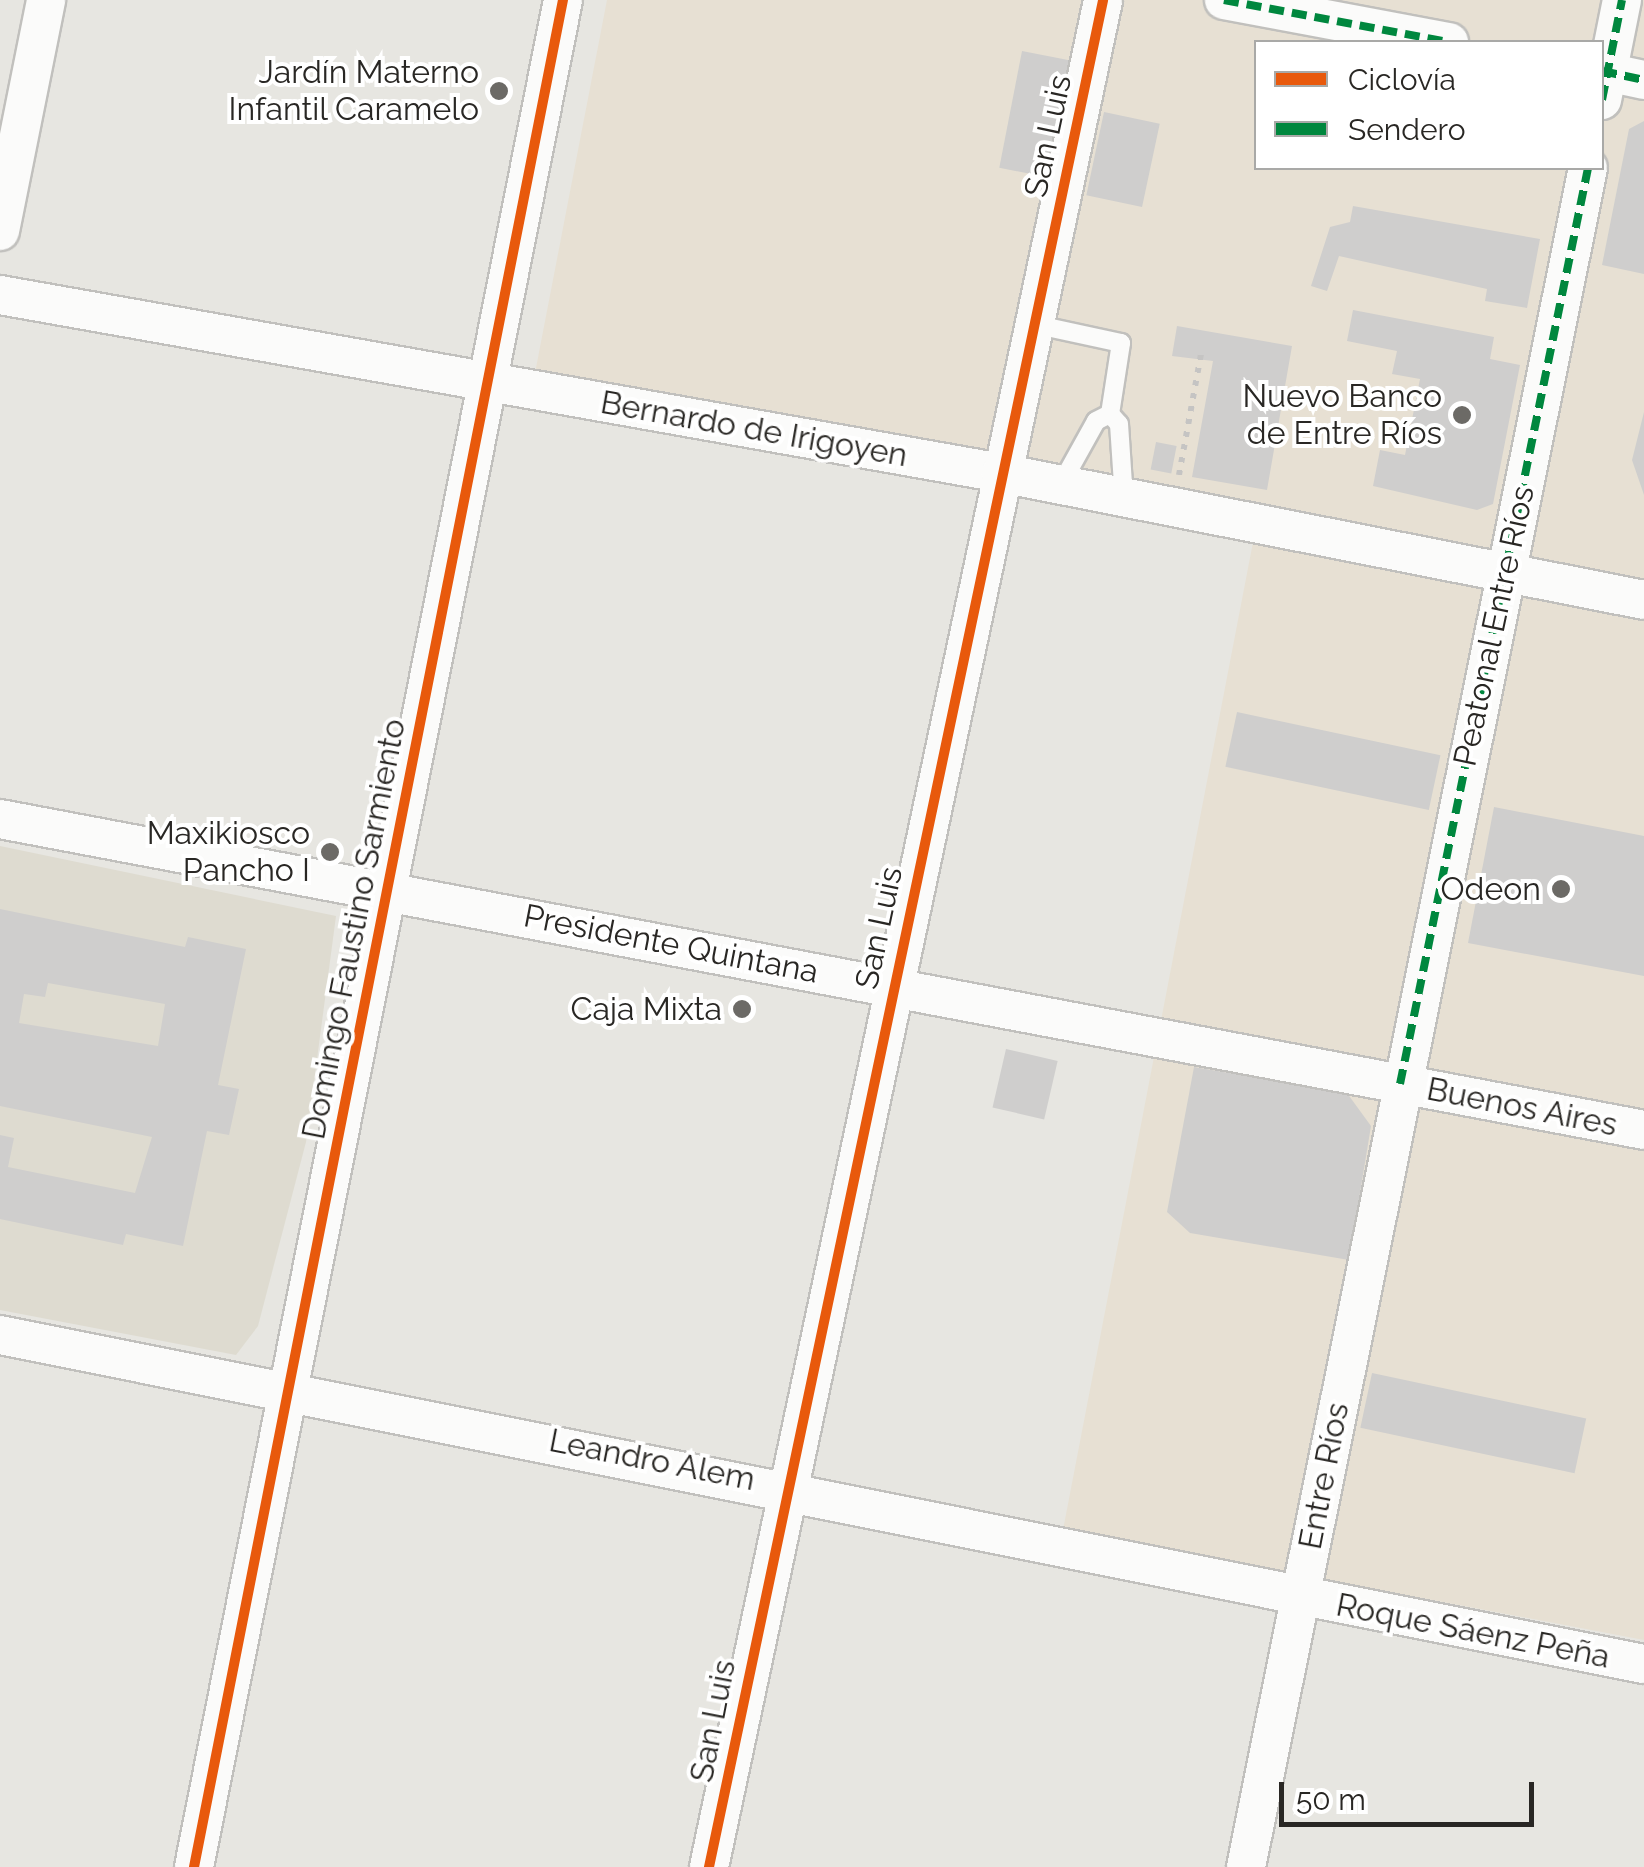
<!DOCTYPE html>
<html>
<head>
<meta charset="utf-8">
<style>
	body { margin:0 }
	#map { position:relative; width:1644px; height:1867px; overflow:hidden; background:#e7e6e1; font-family:Raleway,sans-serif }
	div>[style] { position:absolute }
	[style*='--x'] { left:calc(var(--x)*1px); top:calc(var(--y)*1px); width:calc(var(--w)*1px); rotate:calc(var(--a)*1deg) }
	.commercial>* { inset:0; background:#e7e0d3 }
	.built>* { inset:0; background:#dedbd0 }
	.building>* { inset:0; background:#cfcecd; transform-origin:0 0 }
	.path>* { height:6px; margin-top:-3px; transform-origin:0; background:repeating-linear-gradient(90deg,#c5c4c3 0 5px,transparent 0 13px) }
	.roads { filter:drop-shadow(2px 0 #c1c0bd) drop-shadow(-2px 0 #c1c0bd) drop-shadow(0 2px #c1c0bd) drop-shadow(0 -2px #c1c0bd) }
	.lane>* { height:18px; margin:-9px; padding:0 9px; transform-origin:9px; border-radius:9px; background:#fbfbfa }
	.street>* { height:38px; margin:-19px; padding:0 19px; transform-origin:19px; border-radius:19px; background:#fbfbfa }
	.quiet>* { height:8px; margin-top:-4px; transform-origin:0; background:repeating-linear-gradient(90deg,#00873e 0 15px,transparent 0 23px) }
	.cycleway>* { height:10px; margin:-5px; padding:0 5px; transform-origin:5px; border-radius:5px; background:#e8590c }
	.dots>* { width:28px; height:28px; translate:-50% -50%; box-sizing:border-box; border:5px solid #fff; border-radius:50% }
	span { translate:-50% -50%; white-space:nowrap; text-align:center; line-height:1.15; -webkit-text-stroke:8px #fff; paint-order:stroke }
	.poi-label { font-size:32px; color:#292724 }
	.right { translate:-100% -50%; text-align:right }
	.street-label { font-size:32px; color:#292724 }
	.legend { position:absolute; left:1254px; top:40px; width:350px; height:130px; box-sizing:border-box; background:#fff; border:2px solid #a9a9a7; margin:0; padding:12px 18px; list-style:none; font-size:30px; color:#292724 }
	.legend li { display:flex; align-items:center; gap:20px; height:50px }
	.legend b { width:50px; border:2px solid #a9a9a7 }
	.scale { position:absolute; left:1279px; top:1782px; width:255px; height:45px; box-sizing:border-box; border:5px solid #292724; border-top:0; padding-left:12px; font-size:30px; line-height:35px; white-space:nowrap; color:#292724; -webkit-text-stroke:8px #fff; paint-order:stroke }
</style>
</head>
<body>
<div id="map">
	<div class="commercial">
		<i style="clip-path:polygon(evenodd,607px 0,1644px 0,1644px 1640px,1063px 1530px,1259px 511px,535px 373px,607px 0,1256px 42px,1602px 42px,1602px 168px,1256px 168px,1256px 42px)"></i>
	</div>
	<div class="built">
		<i style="clip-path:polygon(0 846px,336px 916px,306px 1142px,258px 1326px,236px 1355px,0 1310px)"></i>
	</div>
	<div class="building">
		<i style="left:1022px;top:51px;width:56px;height:119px;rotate:11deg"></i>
		<i style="left:1104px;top:112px;width:57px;height:85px;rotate:12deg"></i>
		<i style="clip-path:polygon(1644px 121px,1644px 274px,1602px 265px,1629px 129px)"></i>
		<i style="clip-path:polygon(1353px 206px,1540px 239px,1527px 308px,1485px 301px,1487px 289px,1339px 256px,1327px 291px,1311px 286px,1330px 227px,1350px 222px)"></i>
		<i style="clip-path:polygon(1353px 310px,1494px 337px,1490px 359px,1520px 365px,1493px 504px,1477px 510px,1373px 486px,1380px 450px,1405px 455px,1420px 379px,1392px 374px,1397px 351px,1347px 341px)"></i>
		<i style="clip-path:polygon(1177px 326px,1292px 346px,1267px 490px,1192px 477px,1213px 361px,1172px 356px)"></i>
		<i style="clip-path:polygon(1644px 412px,1644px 495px,1632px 460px)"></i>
		<i style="left:1156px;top:442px;width:21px;height:28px;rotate:11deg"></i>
		<i style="left:1237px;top:712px;width:208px;height:56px;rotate:12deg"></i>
		<i style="clip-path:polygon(1494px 807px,1644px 836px,1644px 976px,1468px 943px)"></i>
		<i style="clip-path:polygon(evenodd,0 909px,185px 947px,188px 937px,246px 949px,218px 1085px,239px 1089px,229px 1135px,207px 1131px,183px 1246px,126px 1234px,123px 1245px,0 1219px,0 1135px,14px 1138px,8px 1167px,135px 1193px,152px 1137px,0 1106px,0 909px,48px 983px,165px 1004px,158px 1046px,19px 1023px,24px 994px,45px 997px,48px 983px)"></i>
		<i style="left:1006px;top:1049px;width:53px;height:60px;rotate:13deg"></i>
		<i style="clip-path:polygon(1194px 1067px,1347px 1093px,1371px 1126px,1349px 1260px,1190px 1233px,1167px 1212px)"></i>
		<i style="left:1372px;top:1373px;width:219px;height:56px;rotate:12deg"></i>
	</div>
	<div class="path">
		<i style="--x:1179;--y:475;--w:123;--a:-79.7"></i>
	</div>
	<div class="roads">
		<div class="lane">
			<i style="--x:1033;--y:324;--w:90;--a:12.2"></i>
			<i style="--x:1121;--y:343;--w:72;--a:98.8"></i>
			<i style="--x:1060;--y:486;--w:74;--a:-61"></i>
			<i style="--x:1096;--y:421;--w:16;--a:-27"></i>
			<i style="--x:1110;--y:414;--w:13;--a:48"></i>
			<i style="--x:1119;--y:424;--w:75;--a:86.2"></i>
		</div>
		<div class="street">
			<i style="--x:1224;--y:0;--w:229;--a:10.6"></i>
			<i style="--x:1602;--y:71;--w:43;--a:12.1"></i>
			<i style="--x:1602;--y:100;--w:102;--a:-78.7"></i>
			<i style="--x:0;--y:231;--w:236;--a:-78.7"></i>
			<i style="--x:0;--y:295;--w:1017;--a:10.08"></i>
			<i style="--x:1001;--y:473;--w:655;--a:11.17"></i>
			<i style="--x:0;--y:819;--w:1673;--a:10.71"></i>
			<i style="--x:0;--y:1335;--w:1677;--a:11.32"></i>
			<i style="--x:194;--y:1867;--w:1903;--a:-78.82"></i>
			<i style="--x:709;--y:1867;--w:1908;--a:-78.08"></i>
			<i style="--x:1246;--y:1867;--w:1733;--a:-78.62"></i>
		</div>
	</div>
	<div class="quiet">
		<i style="--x:1224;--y:0;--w:229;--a:10.6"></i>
		<i style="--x:1602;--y:71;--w:43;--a:12.1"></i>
		<i style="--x:1602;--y:100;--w:102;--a:-78.7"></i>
		<i style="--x:1400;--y:1084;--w:935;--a:-78.4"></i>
	</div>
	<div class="cycleway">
		<i style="--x:194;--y:1867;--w:1903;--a:-78.82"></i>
		<i style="--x:709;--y:1867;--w:1908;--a:-78.08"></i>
	</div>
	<div class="dots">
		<i style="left:499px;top:91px;background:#6c6a66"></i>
		<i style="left:1462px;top:415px;background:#6c6a66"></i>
		<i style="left:330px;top:852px;background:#6c6a66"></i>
		<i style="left:1561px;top:889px;background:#6c6a66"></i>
		<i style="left:742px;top:1009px;background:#6c6a66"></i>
	</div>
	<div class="poi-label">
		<span class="right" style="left:479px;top:91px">Jardín Materno<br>Infantil Caramelo</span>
		<span class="right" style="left:1442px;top:415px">Nuevo Banco<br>de Entre Ríos</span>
		<span class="right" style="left:310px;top:852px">Maxikiosco<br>Pancho I</span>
		<span class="right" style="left:1541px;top:889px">Odeon</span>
		<span class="right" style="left:722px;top:1009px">Caja Mixta</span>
	</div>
	<div class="street-label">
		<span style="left:1048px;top:136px;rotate:-78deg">San Luis</span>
		<span style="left:754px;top:429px;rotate:10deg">Bernardo de Irigoyen</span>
		<span style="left:1494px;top:626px;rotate:-78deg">Peatonal Entre Ríos</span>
		<span style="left:879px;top:928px;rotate:-78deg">San Luis</span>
		<span style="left:354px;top:929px;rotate:-79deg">Domingo Faustino Sarmiento</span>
		<span style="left:671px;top:944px;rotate:11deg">Presidente Quintana</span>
		<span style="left:1522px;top:1107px;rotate:11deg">Buenos Aires</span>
		<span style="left:652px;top:1460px;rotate:11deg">Leandro Alem</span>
		<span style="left:1324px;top:1476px;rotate:-79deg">Entre Ríos</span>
		<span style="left:1473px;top:1631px;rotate:11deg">Roque Sáenz Peña</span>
		<span style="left:713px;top:1721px;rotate:-79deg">San Luis</span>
	</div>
	<ul class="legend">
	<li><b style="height:12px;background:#e8590c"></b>Ciclovía</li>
	<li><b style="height:12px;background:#00873e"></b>Sendero</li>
	</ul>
	<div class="scale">50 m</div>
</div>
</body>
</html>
